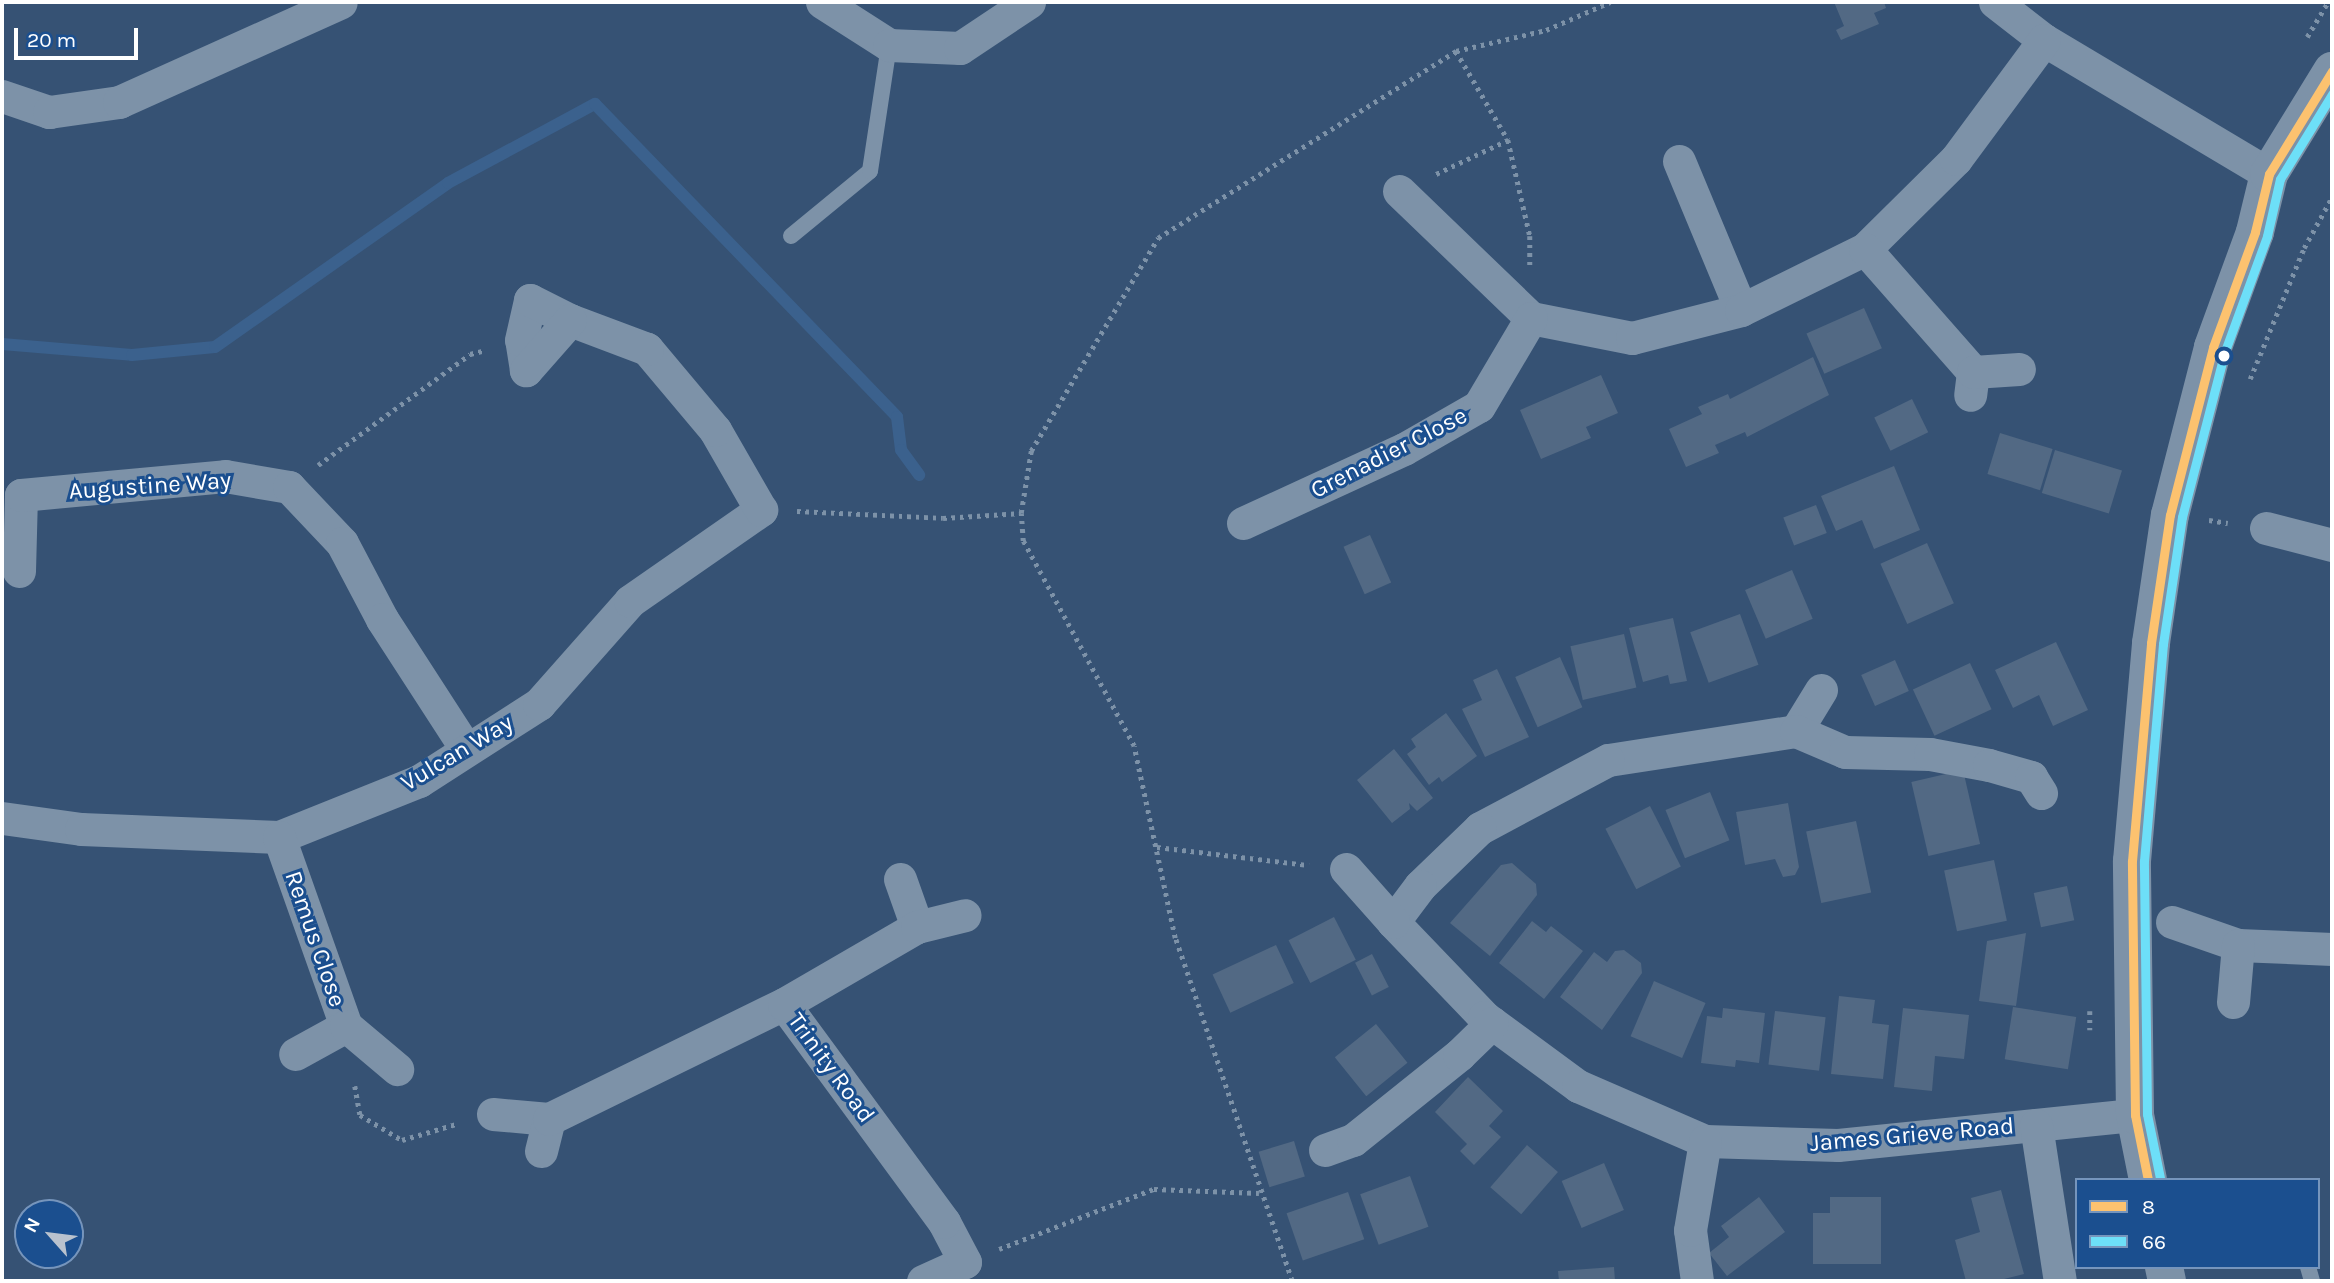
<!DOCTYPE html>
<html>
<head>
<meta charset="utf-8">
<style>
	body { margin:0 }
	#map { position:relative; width:2334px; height:1283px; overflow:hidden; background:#365274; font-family:Karla,sans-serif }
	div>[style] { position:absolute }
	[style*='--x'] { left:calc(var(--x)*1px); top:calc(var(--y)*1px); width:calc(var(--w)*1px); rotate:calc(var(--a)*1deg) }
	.stream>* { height:12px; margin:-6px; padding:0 6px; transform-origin:6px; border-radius:6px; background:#3b618d }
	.building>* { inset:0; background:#526984; transform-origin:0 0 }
	.path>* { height:4.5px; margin-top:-2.25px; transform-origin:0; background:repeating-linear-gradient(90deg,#7d92a8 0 3.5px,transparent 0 8.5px) }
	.service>* { height:16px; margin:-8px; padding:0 8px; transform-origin:8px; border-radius:8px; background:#7d92a8 }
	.minor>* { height:33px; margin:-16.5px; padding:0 16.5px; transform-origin:16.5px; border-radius:16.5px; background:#7d92a8 }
	.tertiary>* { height:38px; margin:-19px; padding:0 19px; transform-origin:19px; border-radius:19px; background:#7d92a8 }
	.bus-1>* { height:9px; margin:-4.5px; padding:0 4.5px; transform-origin:4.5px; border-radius:4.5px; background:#fcc26f }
	.bus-2>* { height:9px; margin:-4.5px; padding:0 4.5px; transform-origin:4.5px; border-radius:4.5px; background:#6ddff8 }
	.dots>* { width:19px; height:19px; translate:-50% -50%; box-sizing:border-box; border:4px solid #1b4f8f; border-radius:50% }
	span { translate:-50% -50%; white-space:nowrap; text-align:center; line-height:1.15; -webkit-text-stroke:6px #1b4f8f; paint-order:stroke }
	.street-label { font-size:24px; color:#fff }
	.frame { position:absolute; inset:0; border:4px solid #fff; pointer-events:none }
	.legend { position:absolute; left:2075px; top:1178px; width:245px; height:91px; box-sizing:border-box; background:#1b4f8f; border:2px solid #7695bc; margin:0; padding:9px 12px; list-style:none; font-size:21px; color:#fff }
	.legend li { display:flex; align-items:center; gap:14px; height:35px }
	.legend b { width:35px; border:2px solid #7695bc }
	.north { position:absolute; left:14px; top:1199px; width:70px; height:70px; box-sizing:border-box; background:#1b4f8f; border:2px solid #7695bc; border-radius:50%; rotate:298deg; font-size:19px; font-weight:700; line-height:28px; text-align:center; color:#fff }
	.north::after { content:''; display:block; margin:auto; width:24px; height:32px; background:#b9c2ce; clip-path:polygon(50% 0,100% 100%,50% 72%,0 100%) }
	.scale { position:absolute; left:14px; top:28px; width:124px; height:32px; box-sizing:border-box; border:4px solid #fff; border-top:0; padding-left:9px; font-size:21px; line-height:24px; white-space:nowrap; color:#fff; -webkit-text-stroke:5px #1b4f8f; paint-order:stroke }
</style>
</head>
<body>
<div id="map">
	<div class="stream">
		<i style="--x:2;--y:344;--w:130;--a:4.8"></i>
		<i style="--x:132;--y:355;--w:83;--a:-5.5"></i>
		<i style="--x:215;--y:347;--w:285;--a:-35.1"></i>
		<i style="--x:448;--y:183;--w:167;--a:-28.3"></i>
		<i style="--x:595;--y:104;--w:435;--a:46"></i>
		<i style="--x:897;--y:417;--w:33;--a:83"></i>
		<i style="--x:901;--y:450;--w:31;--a:54"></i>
	</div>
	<div class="building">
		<i style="clip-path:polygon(1834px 2px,1884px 2px,1886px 8px,1874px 13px,1879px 24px,1841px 40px,1836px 30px,1844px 26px)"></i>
		<i style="left:1864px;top:308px;width:44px;height:63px;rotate:66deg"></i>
		<i style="clip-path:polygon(1813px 357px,1829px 395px,1747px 437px,1745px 432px,1715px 445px,1719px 453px,1686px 467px,1669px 429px,1702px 414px,1698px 407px,1728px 394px,1730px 399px)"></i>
		<i style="clip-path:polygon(1601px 375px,1618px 413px,1586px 427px,1591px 438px,1541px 459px,1520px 410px)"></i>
		<i style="left:1912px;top:399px;width:37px;height:42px;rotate:64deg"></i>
		<i style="left:2000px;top:433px;width:55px;height:43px;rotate:17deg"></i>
		<i style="left:2055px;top:450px;width:70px;height:45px;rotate:17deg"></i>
		<i style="clip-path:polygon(1894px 466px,1920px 530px,1874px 549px,1862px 520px,1836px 531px,1821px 496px)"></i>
		<i style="left:1816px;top:505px;width:30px;height:35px;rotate:69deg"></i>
		<i style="left:1370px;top:535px;width:52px;height:29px;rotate:66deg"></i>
		<i style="left:1927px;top:543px;width:66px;height:51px;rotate:66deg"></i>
		<i style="left:1792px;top:570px;width:53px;height:51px;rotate:67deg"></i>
		<i style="left:1740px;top:614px;width:54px;height:53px;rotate:70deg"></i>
		<i style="clip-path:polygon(1673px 618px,1687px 681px,1670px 684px,1668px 675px,1643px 682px,1629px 628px)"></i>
		<i style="left:1624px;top:634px;width:55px;height:55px;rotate:77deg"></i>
		<i style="clip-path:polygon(2056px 642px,2088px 710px,2053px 726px,2039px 695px,2013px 708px,1995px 670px)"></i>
		<i style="left:1560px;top:657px;width:55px;height:49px;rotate:66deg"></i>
		<i style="left:1895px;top:660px;width:34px;height:37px;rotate:66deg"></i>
		<i style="left:1970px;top:663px;width:51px;height:63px;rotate:65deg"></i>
		<i style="clip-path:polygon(1497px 669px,1529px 737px,1485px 757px,1462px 709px,1482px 700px,1473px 680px)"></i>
		<i style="clip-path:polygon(1446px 713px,1477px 756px,1442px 782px,1439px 777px,1429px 785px,1407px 754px,1416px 747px,1411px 739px)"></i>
		<i style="clip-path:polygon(1394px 749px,1433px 798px,1417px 811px,1409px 803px,1410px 809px,1392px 823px,1357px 780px)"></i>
		<i style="left:1963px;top:770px;width:76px;height:53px;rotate:77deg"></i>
		<i style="left:1710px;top:792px;width:52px;height:48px;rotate:68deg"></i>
		<i style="clip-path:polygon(1788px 803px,1799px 867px,1795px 875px,1783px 877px,1775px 859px,1745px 865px,1736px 812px)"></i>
		<i style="left:1650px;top:806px;width:68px;height:50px;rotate:63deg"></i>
		<i style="left:1856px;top:821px;width:73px;height:51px;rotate:78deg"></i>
		<i style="left:1994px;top:860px;width:62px;height:51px;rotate:78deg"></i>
		<i style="clip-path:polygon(1512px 863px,1536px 884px,1537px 895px,1490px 956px,1450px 923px,1501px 865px)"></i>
		<i style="left:2067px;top:886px;width:35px;height:34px;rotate:78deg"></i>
		<i style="left:1334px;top:917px;width:48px;height:51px;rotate:63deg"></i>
		<i style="clip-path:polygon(1532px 921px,1546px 932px,1551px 926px,1583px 951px,1544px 999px,1499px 963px)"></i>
		<i style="clip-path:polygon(2026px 933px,2016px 1006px,1979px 1001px,1987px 941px)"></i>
		<i style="left:1276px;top:945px;width:42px;height:70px;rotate:65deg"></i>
		<i style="clip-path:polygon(1624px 950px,1641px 963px,1642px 973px,1602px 1030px,1560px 997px,1594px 952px,1607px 962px,1615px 951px)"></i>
		<i style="left:1372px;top:954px;width:37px;height:19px;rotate:63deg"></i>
		<i style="left:1654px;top:981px;width:56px;height:60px;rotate:23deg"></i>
		<i style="clip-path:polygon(1839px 996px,1875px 1000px,1872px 1023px,1889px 1025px,1883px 1079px,1831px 1074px)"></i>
		<i style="left:2013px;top:1007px;width:64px;height:53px;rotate:9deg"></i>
		<i style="clip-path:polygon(1723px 1008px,1765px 1013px,1759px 1063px,1736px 1060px,1735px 1067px,1701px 1063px,1707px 1016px,1722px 1018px)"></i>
		<i style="clip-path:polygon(1903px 1008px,1969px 1015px,1964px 1059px,1935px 1056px,1932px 1091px,1894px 1087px)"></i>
		<i style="left:1775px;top:1011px;width:51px;height:54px;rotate:7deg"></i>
		<i style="left:1376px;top:1024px;width:50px;height:53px;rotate:51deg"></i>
		<i style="clip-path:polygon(1468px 1077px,1503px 1111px,1489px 1126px,1501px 1137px,1474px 1165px,1460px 1151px,1467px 1144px,1435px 1112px)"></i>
		<i style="left:1294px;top:1141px;width:37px;height:37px;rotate:73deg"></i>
		<i style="left:1527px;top:1145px;width:41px;height:56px;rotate:41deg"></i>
		<i style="left:1604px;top:1163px;width:51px;height:46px;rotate:67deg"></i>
		<i style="left:1410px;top:1176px;width:54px;height:53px;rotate:70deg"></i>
		<i style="clip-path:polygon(2001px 1190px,2024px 1274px,1996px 1281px,1966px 1281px,1955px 1240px,1980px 1232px,1971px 1198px)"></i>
		<i style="left:1348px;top:1192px;width:50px;height:65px;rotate:71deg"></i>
		<i style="clip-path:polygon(1759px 1197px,1785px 1232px,1727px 1276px,1709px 1253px,1729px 1237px,1721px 1226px)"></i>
		<i style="clip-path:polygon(1830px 1197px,1881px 1197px,1881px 1264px,1813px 1264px,1813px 1213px,1830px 1213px)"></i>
		<i style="clip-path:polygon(1614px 1267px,1615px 1281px,1559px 1281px,1558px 1271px)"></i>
	</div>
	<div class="path">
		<i style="--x:2307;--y:37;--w:41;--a:-59"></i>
		<i style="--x:1456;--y:51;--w:103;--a:59.7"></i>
		<i style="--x:1508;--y:140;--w:98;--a:77.1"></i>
		<i style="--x:1530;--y:236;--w:29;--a:90"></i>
		<i style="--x:1436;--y:174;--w:80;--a:-25.3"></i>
		<i style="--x:2250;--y:379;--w:142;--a:-67.6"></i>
		<i style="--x:2304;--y:248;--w:58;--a:-61.2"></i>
		<i style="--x:318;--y:465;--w:188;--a:-36.1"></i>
		<i style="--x:470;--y:354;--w:16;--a:-14"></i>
		<i style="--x:797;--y:511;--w:146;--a:2.7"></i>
		<i style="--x:943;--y:518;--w:78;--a:-3.7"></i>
		<i style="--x:2209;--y:520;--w:19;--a:9"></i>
		<i style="--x:1157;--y:847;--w:153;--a:6.8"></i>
		<i style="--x:2090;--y:1011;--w:19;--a:90"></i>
		<i style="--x:355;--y:1086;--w:29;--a:80"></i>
		<i style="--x:360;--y:1115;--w:49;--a:30.8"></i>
		<i style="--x:402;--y:1140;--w:56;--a:-16.5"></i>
		<i style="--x:999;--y:1249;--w:166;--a:-21.2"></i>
		<i style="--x:1154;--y:1189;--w:105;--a:2.2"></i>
		<i style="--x:1292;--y:1281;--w:362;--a:-108.8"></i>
		<i style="--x:1175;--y:938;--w:196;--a:-102.1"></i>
		<i style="--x:1134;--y:746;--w:233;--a:-118.4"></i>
		<i style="--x:1023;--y:541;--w:28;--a:-94"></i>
		<i style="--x:1021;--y:513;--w:63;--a:-80.8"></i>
		<i style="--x:1031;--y:451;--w:248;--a:-59.2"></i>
		<i style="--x:1158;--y:238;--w:352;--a:-32.1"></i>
		<i style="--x:1456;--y:51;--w:92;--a:-13.1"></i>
		<i style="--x:1546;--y:30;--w:70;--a:-23.6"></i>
	</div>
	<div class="service">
		<i style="--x:791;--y:236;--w:102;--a:-39.4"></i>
		<i style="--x:870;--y:171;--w:127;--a:-81.4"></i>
		<i style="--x:2308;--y:1267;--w:15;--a:74"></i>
	</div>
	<div class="minor">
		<i style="--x:822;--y:2;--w:80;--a:32.7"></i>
		<i style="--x:889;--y:45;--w:71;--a:2.4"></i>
		<i style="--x:960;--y:48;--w:83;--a:-33.7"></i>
		<i style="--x:1995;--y:2;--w:62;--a:37.8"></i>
		<i style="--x:2044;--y:40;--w:262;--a:30.8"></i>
		<i style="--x:2;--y:96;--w:50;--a:18.8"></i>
		<i style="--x:49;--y:112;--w:71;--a:-8.1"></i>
		<i style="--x:119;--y:102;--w:243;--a:-24.2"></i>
		<i style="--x:1679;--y:161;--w:161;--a:67.4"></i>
		<i style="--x:1399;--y:191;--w:183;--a:43.9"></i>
		<i style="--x:1531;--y:318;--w:103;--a:11.2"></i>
		<i style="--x:1632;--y:338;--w:113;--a:-14.4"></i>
		<i style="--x:1741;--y:310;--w:138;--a:-26.2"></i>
		<i style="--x:1865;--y:249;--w:128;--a:-44.7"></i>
		<i style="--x:1956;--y:159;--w:148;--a:-53.5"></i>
		<i style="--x:1865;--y:249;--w:164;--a:48.7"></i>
		<i style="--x:1973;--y:372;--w:23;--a:97"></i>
		<i style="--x:526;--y:370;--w:30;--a:-99"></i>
		<i style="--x:521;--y:340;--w:41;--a:-77.3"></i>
		<i style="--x:530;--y:300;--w:45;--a:26.6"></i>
		<i style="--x:1973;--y:372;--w:46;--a:-3.7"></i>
		<i style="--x:1243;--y:523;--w:177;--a:-24.7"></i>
		<i style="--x:1404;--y:449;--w:86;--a:-29.8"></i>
		<i style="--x:1479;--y:406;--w:102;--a:-59.4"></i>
		<i style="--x:2266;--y:528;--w:68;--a:14.4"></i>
		<i style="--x:19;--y:571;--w:76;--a:-88.5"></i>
		<i style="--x:21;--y:495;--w:205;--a:-5.3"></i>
		<i style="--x:225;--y:476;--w:65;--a:9.8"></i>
		<i style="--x:289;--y:487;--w:77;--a:46.6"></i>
		<i style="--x:342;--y:543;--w:86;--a:62.2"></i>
		<i style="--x:382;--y:619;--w:155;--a:57.1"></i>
		<i style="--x:1821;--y:690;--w:48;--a:121.4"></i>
		<i style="--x:1796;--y:731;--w:190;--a:171.2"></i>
		<i style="--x:1608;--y:760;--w:145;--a:152"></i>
		<i style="--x:1480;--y:828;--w:83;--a:136"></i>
		<i style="--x:1420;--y:886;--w:45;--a:126.9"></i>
		<i style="--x:1393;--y:922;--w:132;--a:46.2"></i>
		<i style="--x:1484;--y:1017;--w:117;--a:36.3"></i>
		<i style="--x:1578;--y:1086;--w:138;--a:23.4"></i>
		<i style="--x:1705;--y:1141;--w:133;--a:1.7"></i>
		<i style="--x:1838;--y:1145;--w:299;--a:-5.8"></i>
		<i style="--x:1796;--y:731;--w:53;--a:23.2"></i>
		<i style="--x:1845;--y:752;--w:85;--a:1.3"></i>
		<i style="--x:1930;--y:754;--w:60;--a:10.6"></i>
		<i style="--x:1989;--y:765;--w:44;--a:15.9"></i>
		<i style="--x:2031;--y:777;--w:19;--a:58"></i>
		<i style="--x:2;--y:818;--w:80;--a:7.9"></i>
		<i style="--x:81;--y:829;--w:198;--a:2.3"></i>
		<i style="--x:279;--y:837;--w:151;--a:-21.8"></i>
		<i style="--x:419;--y:781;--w:143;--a:-32.7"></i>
		<i style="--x:539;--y:704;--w:137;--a:-48.5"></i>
		<i style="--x:630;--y:601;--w:160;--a:-34.8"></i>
		<i style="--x:761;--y:510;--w:92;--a:-119.9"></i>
		<i style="--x:715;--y:430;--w:106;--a:-130"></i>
		<i style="--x:647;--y:349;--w:82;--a:-159.4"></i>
		<i style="--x:570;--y:320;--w:67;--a:131.3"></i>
		<i style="--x:279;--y:837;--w:201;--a:70.5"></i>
		<i style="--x:346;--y:1026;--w:58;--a:151.2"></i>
		<i style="--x:1346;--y:869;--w:71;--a:48.4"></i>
		<i style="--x:900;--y:879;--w:51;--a:70.5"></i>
		<i style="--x:2172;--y:922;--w:70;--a:19.2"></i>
		<i style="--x:2238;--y:945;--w:94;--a:2.4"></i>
		<i style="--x:2233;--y:1002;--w:57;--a:-85"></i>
		<i style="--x:346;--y:1026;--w:67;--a:40.1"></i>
		<i style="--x:493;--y:1114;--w:56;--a:5.1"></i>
		<i style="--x:2036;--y:1125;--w:158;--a:81.3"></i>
		<i style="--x:1325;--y:1150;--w:30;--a:-20"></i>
		<i style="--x:1353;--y:1140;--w:136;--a:-38.7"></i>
		<i style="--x:1459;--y:1055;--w:46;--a:-44.1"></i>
		<i style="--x:541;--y:1151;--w:33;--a:-76"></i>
		<i style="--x:549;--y:1119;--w:262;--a:-26.1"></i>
		<i style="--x:923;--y:1281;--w:46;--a:-24.3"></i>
		<i style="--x:965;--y:1262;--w:45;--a:-117.7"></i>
		<i style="--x:944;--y:1222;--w:270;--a:-126.3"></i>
		<i style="--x:784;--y:1004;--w:154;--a:-30.1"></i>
		<i style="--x:917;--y:927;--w:49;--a:-14"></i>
		<i style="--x:1697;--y:1281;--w:51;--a:-97.8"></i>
		<i style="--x:1690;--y:1230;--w:90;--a:-80.4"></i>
	</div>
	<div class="tertiary">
		<i style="--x:2148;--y:1180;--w:66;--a:-101.3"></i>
		<i style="--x:2135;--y:1115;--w:254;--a:-90.7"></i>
		<i style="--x:2132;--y:861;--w:219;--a:-85"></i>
		<i style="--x:2151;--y:643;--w:129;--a:-81.6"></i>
		<i style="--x:2170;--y:515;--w:173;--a:-75.6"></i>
		<i style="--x:2213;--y:347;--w:122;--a:-69.9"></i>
		<i style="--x:2255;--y:232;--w:60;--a:-76.4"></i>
		<i style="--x:2269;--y:174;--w:121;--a:-58.5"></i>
		<i style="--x:2164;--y:1267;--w:14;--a:78"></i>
	</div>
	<div class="bus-1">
		<i style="--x:2148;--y:1180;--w:66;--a:-101.3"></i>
		<i style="--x:2135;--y:1115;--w:254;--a:-90.7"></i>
		<i style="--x:2132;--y:861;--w:219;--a:-85"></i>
		<i style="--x:2151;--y:643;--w:129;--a:-81.6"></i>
		<i style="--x:2170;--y:515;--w:173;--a:-75.6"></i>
		<i style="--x:2213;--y:347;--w:122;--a:-69.9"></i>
		<i style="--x:2255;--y:232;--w:60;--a:-76.4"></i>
		<i style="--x:2269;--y:174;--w:121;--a:-58.5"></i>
	</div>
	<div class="bus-2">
		<i style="--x:2160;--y:1178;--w:65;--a:-101.5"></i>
		<i style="--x:2147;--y:1114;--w:253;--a:-90.7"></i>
		<i style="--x:2144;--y:861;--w:218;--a:-85"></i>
		<i style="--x:2163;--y:644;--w:128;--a:-81.5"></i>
		<i style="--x:2182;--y:517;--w:171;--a:-75.5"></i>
		<i style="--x:2225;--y:351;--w:122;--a:-69.9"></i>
		<i style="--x:2267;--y:236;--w:58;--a:-77.2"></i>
		<i style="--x:2280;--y:179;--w:100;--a:-58.5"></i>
	</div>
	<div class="dots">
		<i style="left:2224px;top:356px;background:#fff"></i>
	</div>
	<div class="street-label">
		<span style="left:1389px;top:453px;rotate:-27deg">Grenadier Close</span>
		<span style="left:150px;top:486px;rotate:-4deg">Augustine Way</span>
		<span style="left:457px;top:753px;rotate:-31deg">Vulcan Way</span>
		<span style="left:315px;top:939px;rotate:71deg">Remus Close</span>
		<span style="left:831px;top:1068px;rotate:54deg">Trinity Road</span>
		<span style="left:1912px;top:1135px;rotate:-5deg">James Grieve Road</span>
	</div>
	<div class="frame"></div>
	<ul class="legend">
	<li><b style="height:9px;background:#fcc26f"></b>8</li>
	<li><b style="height:9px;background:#6ddff8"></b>66</li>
	</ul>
	<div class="north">N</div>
	<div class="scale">20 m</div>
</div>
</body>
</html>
